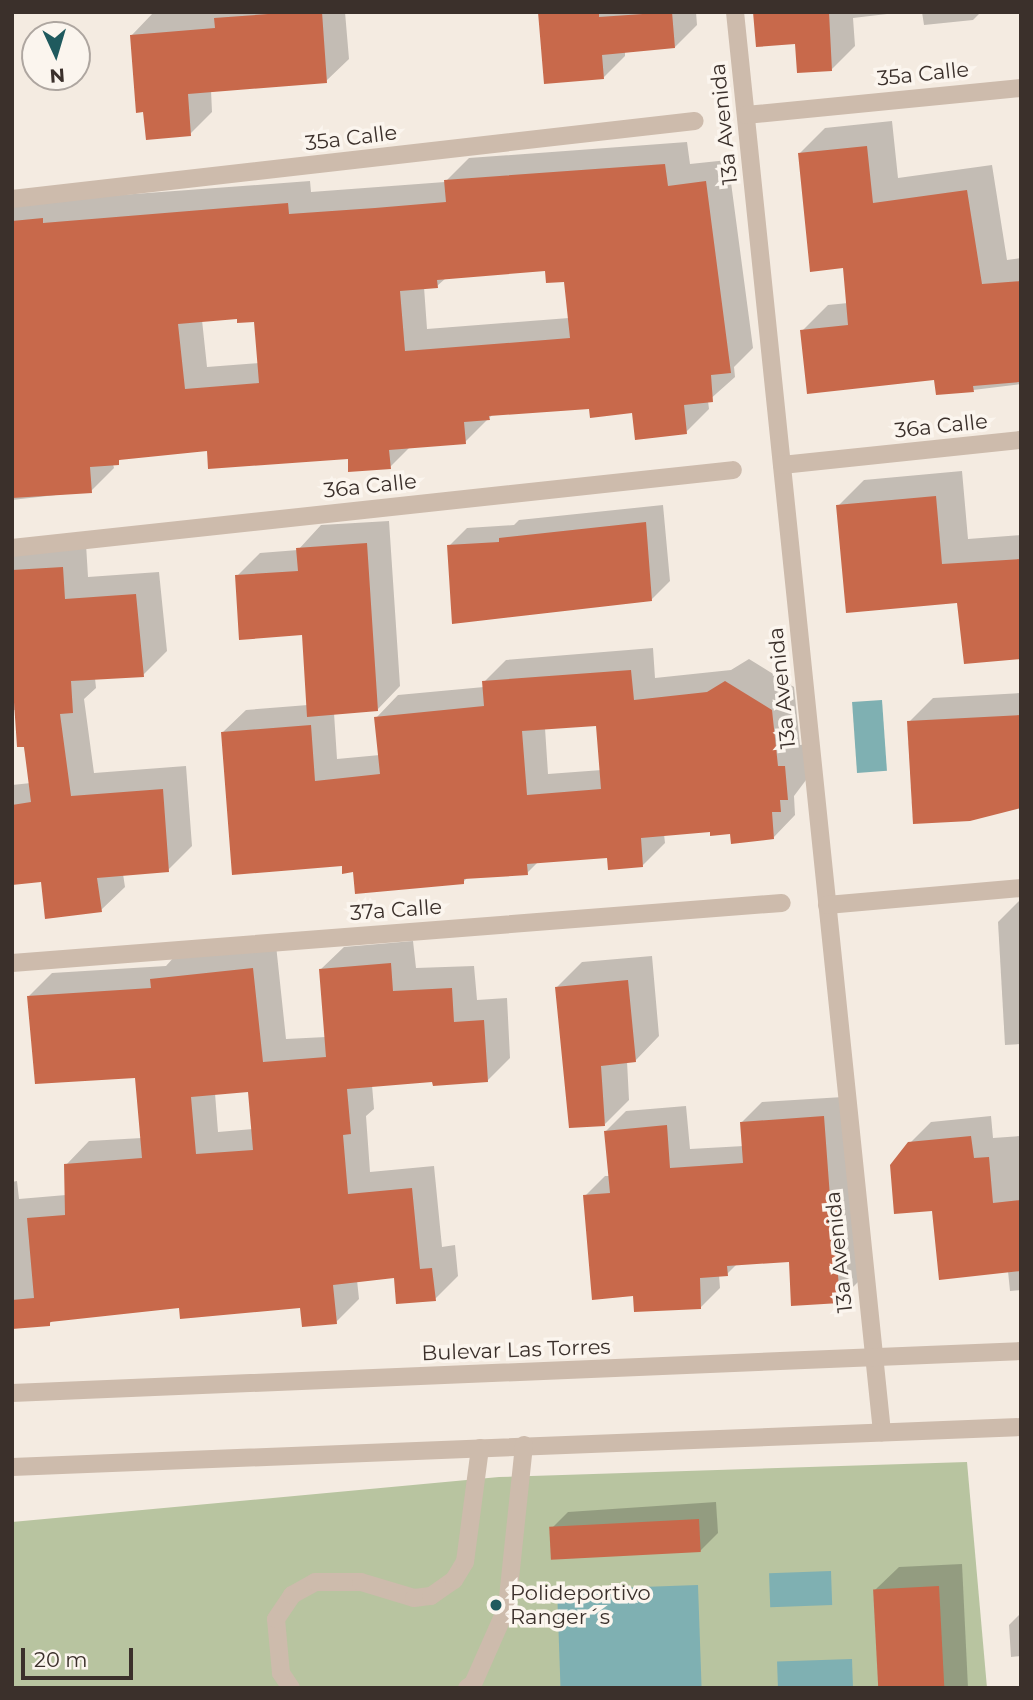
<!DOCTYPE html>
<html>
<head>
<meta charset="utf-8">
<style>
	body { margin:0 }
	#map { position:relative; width:1033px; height:1700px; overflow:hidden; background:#f4ebe1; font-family:Montserrat,sans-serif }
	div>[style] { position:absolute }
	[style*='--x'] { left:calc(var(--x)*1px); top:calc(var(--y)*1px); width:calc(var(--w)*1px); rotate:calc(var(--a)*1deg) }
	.green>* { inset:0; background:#b8c4a0 }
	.water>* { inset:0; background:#7fb0b2; transform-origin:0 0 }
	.shadow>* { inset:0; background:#0003 }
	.building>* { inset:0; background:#c8694b; transform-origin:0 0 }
	.minor>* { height:18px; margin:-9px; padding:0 9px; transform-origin:9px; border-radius:9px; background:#cdbbac }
	.dots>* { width:19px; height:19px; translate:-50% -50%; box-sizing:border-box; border:4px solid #fbf5ee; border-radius:50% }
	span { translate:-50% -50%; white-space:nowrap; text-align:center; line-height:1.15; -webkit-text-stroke:7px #fbf5ee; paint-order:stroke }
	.street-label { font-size:21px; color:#3b302b }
	.poi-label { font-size:21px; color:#3b302b }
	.left { translate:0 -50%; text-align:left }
	.frame { position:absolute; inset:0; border:14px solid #3b302b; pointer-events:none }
	.north { position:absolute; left:21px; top:21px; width:70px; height:70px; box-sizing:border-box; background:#fbf5ee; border:2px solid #aea6a0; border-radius:50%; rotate:176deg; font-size:19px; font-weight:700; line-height:28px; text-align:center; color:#3b302b }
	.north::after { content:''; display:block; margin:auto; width:24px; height:32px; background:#1f5a5e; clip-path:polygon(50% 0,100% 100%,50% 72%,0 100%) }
	.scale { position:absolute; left:21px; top:1648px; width:112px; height:32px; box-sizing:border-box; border:4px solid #3b302b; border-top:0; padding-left:9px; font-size:21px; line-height:24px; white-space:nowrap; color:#3b302b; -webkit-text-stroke:5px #fbf5ee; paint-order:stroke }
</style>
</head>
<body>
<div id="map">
	<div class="green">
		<i style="clip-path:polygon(967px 1462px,987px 1688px,12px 1688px,12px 1522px,499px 1477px)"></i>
	</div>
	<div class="water">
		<i style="left:882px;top:700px;width:71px;height:30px;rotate:86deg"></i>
		<i style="left:831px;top:1571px;width:34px;height:62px;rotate:88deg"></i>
		<i style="left:698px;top:1585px;width:103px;height:141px;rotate:88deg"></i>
		<i style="left:852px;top:1659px;width:29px;height:75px;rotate:88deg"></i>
	</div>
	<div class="shadow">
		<i style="clip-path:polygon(345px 12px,349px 59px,326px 81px,211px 90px,212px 112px,190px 134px,131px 36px,153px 13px)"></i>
		<i style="clip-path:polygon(540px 12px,696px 12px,697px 25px,675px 47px,625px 51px,625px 56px,603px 78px)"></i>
		<i style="clip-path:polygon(755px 12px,904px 12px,853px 18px,855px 46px,832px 69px)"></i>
		<i style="clip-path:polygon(922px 12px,981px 12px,973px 20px,924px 25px)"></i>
		<i style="clip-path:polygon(892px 121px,898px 178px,992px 165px,1007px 260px,1021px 258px,1021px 384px,973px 390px,802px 331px,828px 305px,848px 303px,844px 266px,800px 153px,825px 128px)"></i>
		<i style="clip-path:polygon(evenodd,687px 142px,690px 164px,728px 160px,753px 348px,734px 367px,735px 377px,708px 401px,709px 409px,686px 432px,634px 411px,591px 407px,493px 414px,465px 442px,410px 447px,390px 467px,349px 457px,208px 450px,123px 458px,113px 464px,114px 468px,91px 491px,12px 500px,12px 203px,310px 181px,311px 192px,445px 182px,469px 158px,687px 142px,546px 269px,565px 280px,569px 318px,427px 329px,424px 287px,437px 286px,446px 278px,546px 269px,687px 142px,238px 317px,256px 320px,259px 363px,207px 367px,202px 320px,238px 317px)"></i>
		<i style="clip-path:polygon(962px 471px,968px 539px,1021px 535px,1021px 658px,959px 601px,838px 506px,864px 480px)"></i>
		<i style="clip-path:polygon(663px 505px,670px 581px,652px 599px,454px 622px,449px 546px,467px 528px,514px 525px,519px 520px)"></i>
		<i style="clip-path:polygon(evenodd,389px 521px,400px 686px,377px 710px,334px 713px,337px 759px,380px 755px,376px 718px,398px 695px,484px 687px,484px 682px,506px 660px,653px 648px,655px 678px,731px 670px,749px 659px,794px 687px,800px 745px,807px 744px,809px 776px,794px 796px,795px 815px,773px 838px,711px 830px,664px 834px,665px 843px,643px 865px,608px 856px,539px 861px,527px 873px,468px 877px,463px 882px,355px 870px,343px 864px,223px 732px,246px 710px,308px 705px,304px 633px,237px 576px,260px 553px,298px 550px,321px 525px,389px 521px,598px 724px,602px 770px,548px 774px,545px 728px,598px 724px)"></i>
		<i style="clip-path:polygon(86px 544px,88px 577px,159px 572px,167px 651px,143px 675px,95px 678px,96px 688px,84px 699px,94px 773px,186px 766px,192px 846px,168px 870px,123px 874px,125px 887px,101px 910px,42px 880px,12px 884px,12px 785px,31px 783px,17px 710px,12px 710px,12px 552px)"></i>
		<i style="clip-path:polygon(1021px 693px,1021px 808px,909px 722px,933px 698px)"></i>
		<i style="clip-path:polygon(1019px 901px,1021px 1044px,1005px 1045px,998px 922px)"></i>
		<i style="clip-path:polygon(evenodd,413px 941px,416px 968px,474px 966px,477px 1000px,507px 998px,510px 1058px,487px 1081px,434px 1080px,372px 1085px,374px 1109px,366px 1116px,370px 1172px,434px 1166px,442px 1247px,455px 1245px,458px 1276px,435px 1299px,396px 1277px,357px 1280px,359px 1299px,336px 1322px,302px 1307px,181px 1307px,54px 1319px,49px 1324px,12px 1300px,12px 1182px,17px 1181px,19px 1199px,66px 1195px,66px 1165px,89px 1141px,142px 1138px,137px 1076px,29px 996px,52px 973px,166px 966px,175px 956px,276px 945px,286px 1039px,326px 1037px,320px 970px,344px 947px,413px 941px,250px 1090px,253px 1129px,218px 1132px,215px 1093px,250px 1090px)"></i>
		<i style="clip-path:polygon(652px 956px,659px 1036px,635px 1061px,627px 1061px,629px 1100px,605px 1124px,557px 987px,582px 962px)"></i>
		<i style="clip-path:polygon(843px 1097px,859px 1281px,839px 1301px,790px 1260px,737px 1264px,727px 1274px,719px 1275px,720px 1288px,700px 1308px,634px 1294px,585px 1196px,605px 1176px,610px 1176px,606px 1131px,626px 1111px,686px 1106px,690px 1149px,744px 1146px,742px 1122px,762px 1102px)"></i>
		<i style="clip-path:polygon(991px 1116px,993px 1138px,1021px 1136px,1021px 1290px,1010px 1291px,1008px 1271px,933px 1209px,910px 1143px,931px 1122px)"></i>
		<i style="clip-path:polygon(716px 1502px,718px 1533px,700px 1551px,550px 1530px,568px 1512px)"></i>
		<i style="clip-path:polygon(962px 1564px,968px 1688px,880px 1688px,875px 1590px,899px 1567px)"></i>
		<i style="clip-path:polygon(1021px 1613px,1021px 1656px,1011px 1657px,1009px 1625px)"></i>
	</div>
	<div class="building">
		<i style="clip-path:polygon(296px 12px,322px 12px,327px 83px,188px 94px,191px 136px,146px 140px,143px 112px,136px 113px,130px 35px,215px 28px,214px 18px)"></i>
		<i style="clip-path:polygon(538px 12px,599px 12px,599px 17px,672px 12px,675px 48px,602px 55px,604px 79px,544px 84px)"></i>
		<i style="clip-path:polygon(753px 12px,829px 12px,832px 71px,797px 73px,795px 44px,756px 47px)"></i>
		<i style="clip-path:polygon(867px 146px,873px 203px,967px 190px,982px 284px,1021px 281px,1020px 382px,973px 386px,974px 392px,936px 395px,934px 380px,807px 394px,800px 330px,848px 325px,843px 268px,810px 272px,798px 153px)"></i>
		<i style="clip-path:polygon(evenodd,665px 164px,668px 186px,706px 181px,731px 373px,711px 375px,713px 402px,684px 405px,687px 434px,635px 440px,632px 413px,590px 418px,589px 409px,489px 416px,490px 420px,464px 422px,466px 444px,389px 450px,391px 469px,348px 472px,348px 459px,208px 469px,207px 451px,119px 460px,119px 465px,90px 467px,92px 493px,12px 498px,12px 221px,43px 218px,43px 223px,288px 203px,289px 214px,375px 208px,446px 202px,444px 180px,665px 164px,545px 271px,546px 283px,564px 282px,570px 338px,405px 351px,400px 291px,438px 288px,437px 280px,545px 271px,665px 164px,237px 319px,237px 323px,254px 322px,259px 383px,185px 389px,178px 324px,237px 319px)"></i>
		<i style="clip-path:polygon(936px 496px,942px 564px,1021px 559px,1021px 659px,964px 664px,957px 603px,846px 613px,836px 505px)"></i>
		<i style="clip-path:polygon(646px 522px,652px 601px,452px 624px,447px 545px,499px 542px,499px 538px)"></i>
		<i style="clip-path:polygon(367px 543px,378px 711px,307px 717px,302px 635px,239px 640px,235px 575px,298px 571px,296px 548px)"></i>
		<i style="clip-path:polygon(63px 567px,65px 599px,136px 594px,144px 677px,71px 681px,73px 713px,60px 714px,71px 796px,163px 789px,169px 872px,97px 878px,102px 912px,45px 919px,41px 882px,12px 885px,12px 805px,31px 802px,24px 747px,17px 747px,12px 672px,12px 570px)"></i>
		<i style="clip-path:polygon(evenodd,631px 670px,634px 700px,707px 692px,725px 681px,772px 710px,778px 766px,785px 766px,788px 800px,780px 800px,781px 812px,772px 812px,774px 839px,731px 844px,730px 834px,710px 836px,710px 832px,641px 838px,643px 867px,608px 870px,607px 858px,527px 864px,528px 875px,464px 879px,464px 884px,355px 894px,353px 872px,342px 874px,342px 866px,232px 875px,221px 732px,311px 725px,315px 781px,380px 774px,374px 717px,484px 706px,482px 681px,631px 670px,596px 726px,601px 789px,527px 795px,522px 731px,596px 726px)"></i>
		<i style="clip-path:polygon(1021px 715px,1021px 808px,970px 821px,913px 824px,907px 721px)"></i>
		<i style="clip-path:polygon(evenodd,391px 963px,393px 991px,452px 988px,454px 1022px,484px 1020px,488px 1082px,433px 1086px,432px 1082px,347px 1089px,351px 1134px,343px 1135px,348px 1194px,412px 1188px,420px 1269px,432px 1268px,436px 1301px,396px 1304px,394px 1278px,333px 1285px,337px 1324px,302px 1327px,300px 1308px,180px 1319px,179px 1308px,50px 1322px,50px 1326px,12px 1329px,12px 1300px,34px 1298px,27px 1218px,65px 1215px,64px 1164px,142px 1158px,135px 1078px,35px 1084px,27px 996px,151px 988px,150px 979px,253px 968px,263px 1062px,326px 1057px,319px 969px,391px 963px,248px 1092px,253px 1150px,196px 1154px,191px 1097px,248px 1092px)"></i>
		<i style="clip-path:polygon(628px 980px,636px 1062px,601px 1066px,605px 1126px,569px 1128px,555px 987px)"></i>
		<i style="clip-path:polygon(824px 1116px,830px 1197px,839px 1197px,841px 1233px,835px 1233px,840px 1303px,791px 1306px,789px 1262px,727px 1266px,728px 1276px,700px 1278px,701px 1309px,634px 1312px,633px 1296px,592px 1300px,583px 1195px,610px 1193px,604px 1131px,667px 1125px,670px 1168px,743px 1163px,740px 1122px)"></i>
		<i style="clip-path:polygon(971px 1136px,974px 1158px,989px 1157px,993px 1203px,1021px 1200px,1021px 1271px,939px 1280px,932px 1211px,894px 1214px,890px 1165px,908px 1142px)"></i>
		<i style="left:699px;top:1519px;width:33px;height:150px;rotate:87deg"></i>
		<i style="left:939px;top:1586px;width:102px;height:66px;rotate:87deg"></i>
	</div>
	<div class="minor">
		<i style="--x:735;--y:12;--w:1428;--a:84.09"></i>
		<i style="--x:746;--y:115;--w:276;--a:-5.6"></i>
		<i style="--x:12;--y:199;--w:687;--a:-6.52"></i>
		<i style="--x:782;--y:465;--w:240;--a:-6"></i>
		<i style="--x:12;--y:548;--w:725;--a:-6.17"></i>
		<i style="--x:827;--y:905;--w:195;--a:-5"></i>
		<i style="--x:12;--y:963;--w:772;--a:-4.46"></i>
		<i style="--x:12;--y:1393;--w:1010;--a:-2.38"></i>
		<i style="--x:12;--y:1467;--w:1010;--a:-2.27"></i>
		<i style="--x:291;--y:1688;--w:18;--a:-124"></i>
		<i style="--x:281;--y:1673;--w:54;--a:-95.3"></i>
		<i style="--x:276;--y:1619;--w:29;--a:-56"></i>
		<i style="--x:292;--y:1595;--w:26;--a:-29"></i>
		<i style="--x:315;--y:1582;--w:46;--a:0"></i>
		<i style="--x:361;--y:1582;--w:55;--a:16.8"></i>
		<i style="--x:414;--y:1598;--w:17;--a:-7"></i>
		<i style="--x:431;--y:1596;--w:28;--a:-35"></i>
		<i style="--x:454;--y:1580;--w:21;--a:-59"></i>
		<i style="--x:465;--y:1562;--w:115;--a:-82.5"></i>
		<i style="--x:467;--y:1688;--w:7;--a:-34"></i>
		<i style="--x:473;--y:1684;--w:84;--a:-66.2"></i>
		<i style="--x:507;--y:1607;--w:163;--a:-84"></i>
	</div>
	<div class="dots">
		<i style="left:496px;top:1605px;background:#1f5a5e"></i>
	</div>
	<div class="street-label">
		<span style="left:923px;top:74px;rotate:-6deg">35a Calle</span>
		<span style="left:724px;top:124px;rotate:-96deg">13a Avenida</span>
		<span style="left:351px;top:138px;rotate:-7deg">35a Calle</span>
		<span style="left:941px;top:426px;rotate:-6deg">36a Calle</span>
		<span style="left:370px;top:486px;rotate:-6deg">36a Calle</span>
		<span style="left:782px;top:688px;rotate:-96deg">13a Avenida</span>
		<span style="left:396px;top:910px;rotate:-4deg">37a Calle</span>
		<span style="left:839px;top:1252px;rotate:-96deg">13a Avenida</span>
		<span style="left:516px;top:1350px;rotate:-2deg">Bulevar Las Torres</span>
	</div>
	<div class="poi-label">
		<span class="left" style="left:510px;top:1605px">Polideportivo<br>Ranger´s</span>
	</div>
	<div class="frame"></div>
	<div class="north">N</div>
	<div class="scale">20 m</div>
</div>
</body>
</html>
